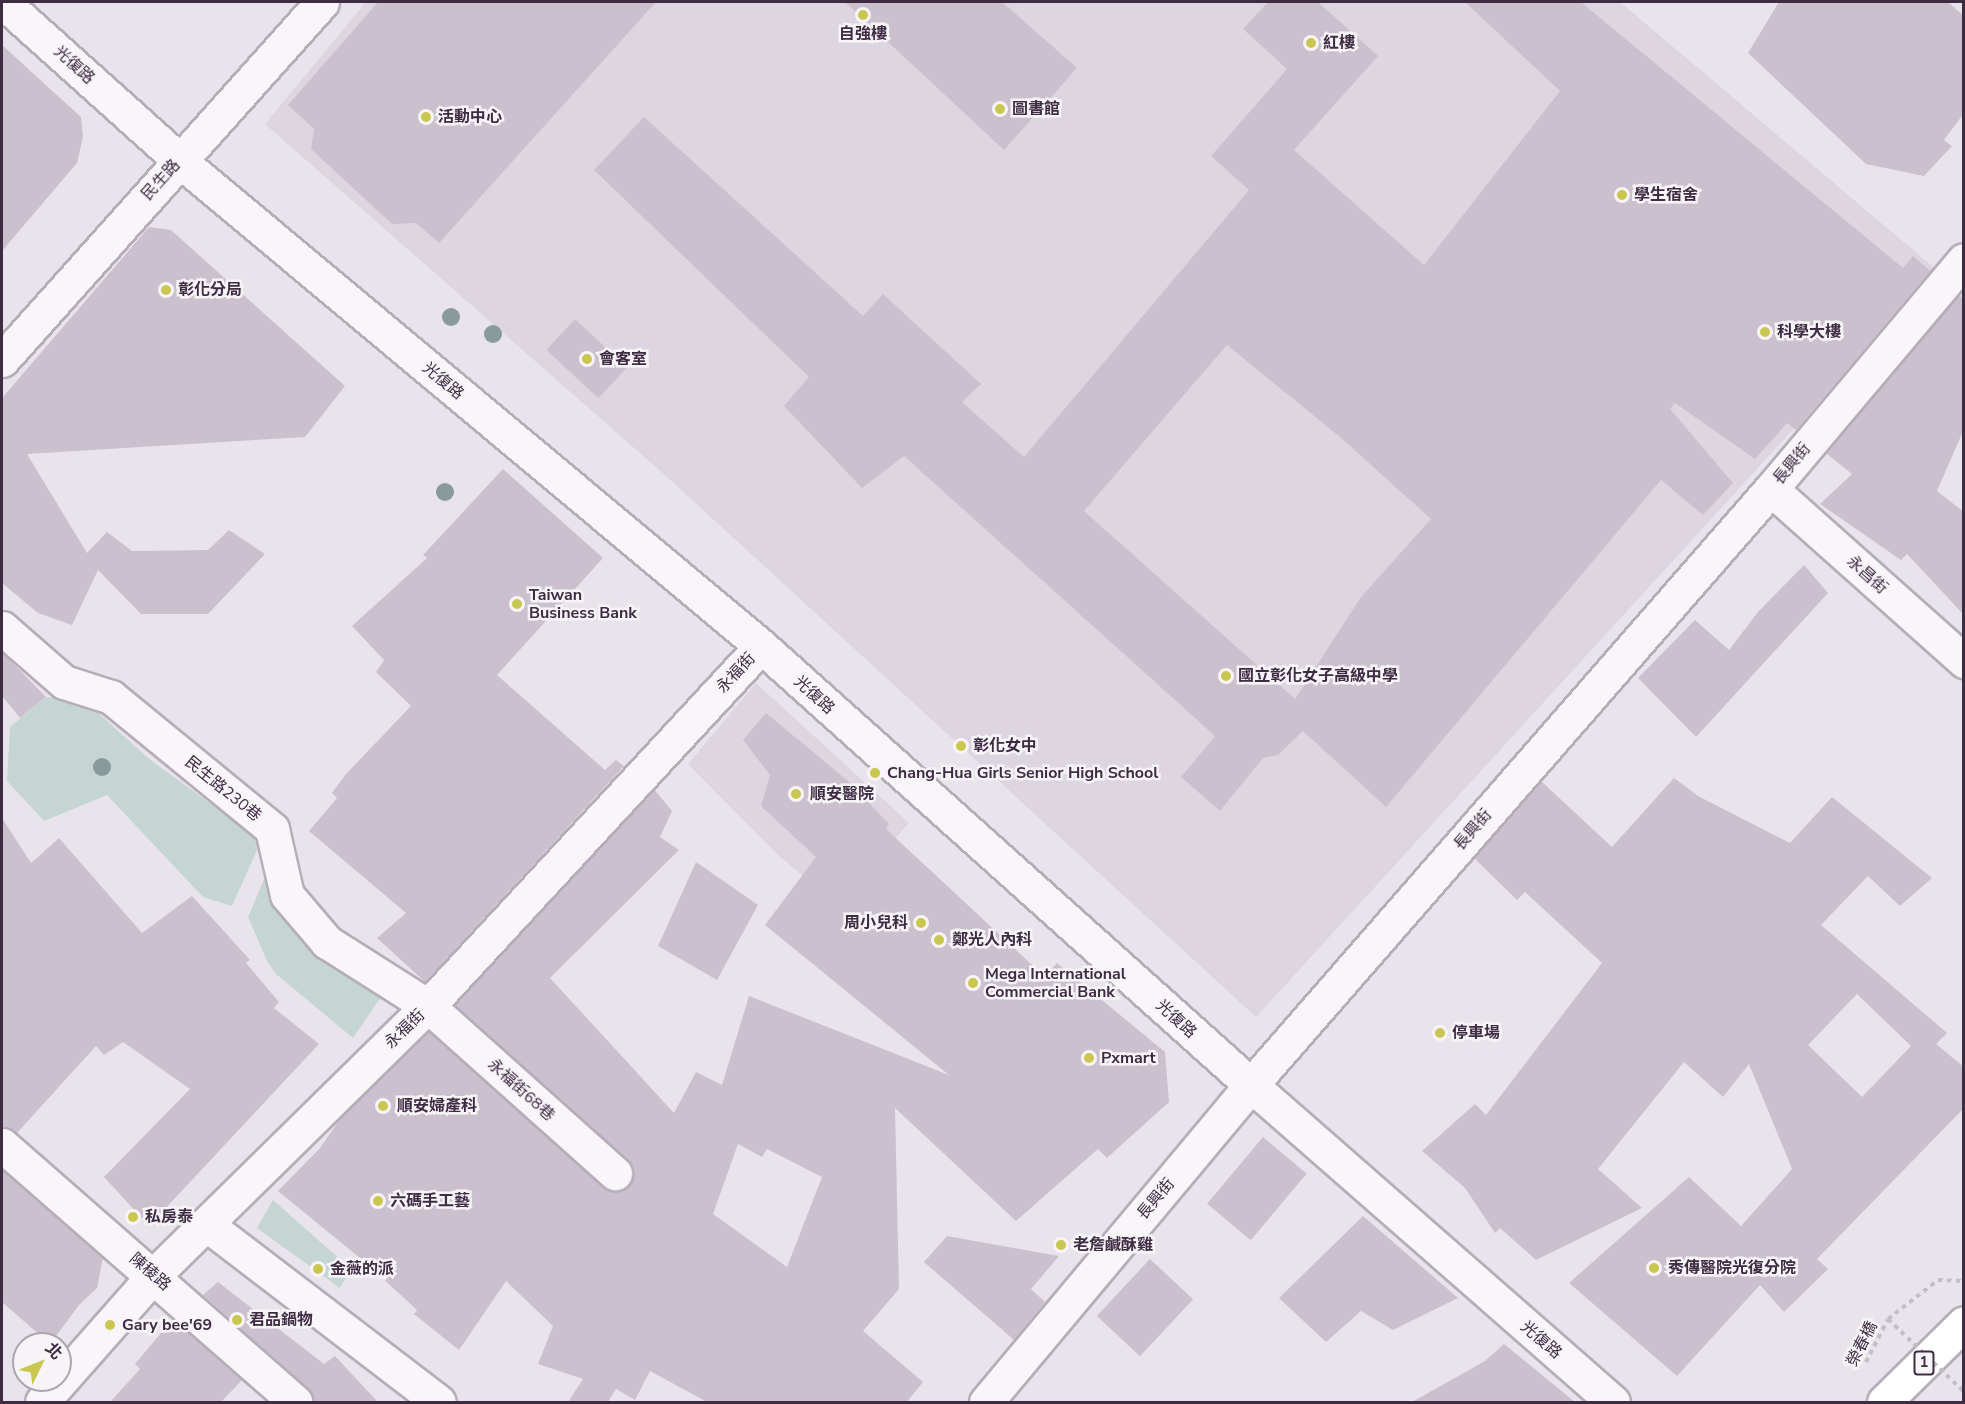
<!DOCTYPE html>
<html>
<head>
<meta charset="utf-8">
<style>
	body { margin:0 }
	#map { position:relative; width:1965px; height:1404px; overflow:hidden; background:#e9e4eb; font-family:"Nunito Sans","Noto Sans TC",sans-serif }
	div>[style] { position:absolute }
	[style*='--x'] { left:calc(var(--x)*1px); top:calc(var(--y)*1px); width:calc(var(--w)*1px); rotate:calc(var(--a)*1deg) }
	.built>* { inset:0; background:#ddd6e0 }
	.green>* { inset:0; background:#c5d5d3 }
	.building>* { inset:0; background:#cbc1ce; transform-origin:0 0 }
	.path>* { height:4px; margin-top:-2px; transform-origin:0; background:repeating-linear-gradient(90deg,#c5bdc6 0 4.5px,transparent 0 9px) }
	.roads { filter:drop-shadow(2px 0 #b6adb9) drop-shadow(-2px 0 #b6adb9) drop-shadow(0 2px #b6adb9) drop-shadow(0 -2px #b6adb9) }
	.minor>* { height:33px; margin:-16.5px; padding:0 16.5px; transform-origin:16.5px; border-radius:16.5px; background:#f9f6f9 }
	.major>* { height:33px; margin:-16.5px; padding:0 16.5px; transform-origin:16.5px; border-radius:16.5px; background:#fff }
	.path-bridge>* { height:4px; margin-top:-2px; transform-origin:0; background:repeating-linear-gradient(90deg,#c5bdc6 0 4.5px,transparent 0 9px) }
	.trees>* { width:18px; height:18px; margin:-9px; border-radius:50%; background:#899a9c }
	.dots>* { width:16px; height:16px; translate:-50% -50%; box-sizing:border-box; border:3px solid #f7f4f8; border-radius:50% }
	span { translate:-50% -50%; white-space:nowrap; text-align:center; line-height:1.15; -webkit-text-stroke:5px #f7f4f8; paint-order:stroke }
	.shield-label span { padding:2px 4px; background:#f7f4f8; border:2px solid; border-radius:4px; -webkit-text-stroke-width:0 }
	.shield-label { font-size:15px; color:#3e2c43; font-weight:700 }
	.poi-label { font-size:16px; color:#3e2c43; font-weight:700 }
	.left { translate:0 -50%; text-align:left }
	.right { translate:-100% -50%; text-align:right }
	.street-label { font-size:16px; color:#3e2c43 }
	.frame { position:absolute; inset:0; border:3px solid #3e2c43; pointer-events:none }
	.north { position:absolute; left:12px; top:1332px; width:60px; height:60px; box-sizing:border-box; background:#f7f4f8; border:2px solid #ada4b0; border-radius:50%; rotate:47deg; font-size:16px; font-weight:700; line-height:24px; text-align:center; color:#3e2c43 }
	.north::after { content:''; display:block; margin:auto; width:21px; height:27px; background:#c9c750; clip-path:polygon(50% 0,100% 100%,50% 72%,0 100%) }
</style>
</head>
<body>
<div id="map">
	<div class="built">
		<i style="clip-path:polygon(366px 2px,1620px 2px,1938px 271px,1256px 1017px,666px 476px,265px 124px)"></i>
		<i style="clip-path:polygon(756px 683px,909px 823px,836px 903px,778px 855px,688px 764px)"></i>
	</div>
	<div class="green">
		<i style="clip-path:polygon(46px 697px,85px 701px,148px 758px,261px 841px,232px 906px,203px 897px,107px 795px,44px 821px,7px 781px,10px 727px)"></i>
		<i style="clip-path:polygon(266px 875px,392px 981px,353px 1038px,276px 974px,267px 961px,248px 917px)"></i>
		<i style="clip-path:polygon(273px 1200px,351px 1269px,340px 1288px,257px 1228px)"></i>
	</div>
	<div class="building">
		<i style="clip-path:polygon(378px 2px,656px 2px,439px 243px,416px 223px,392px 224px,311px 149px,314px 129px,288px 105px)"></i>
		<i style="clip-path:polygon(845px 2px,1002px 2px,1077px 68px,1004px 150px)"></i>
		<i style="clip-path:polygon(evenodd,1268px 2px,1318px 2px,1378px 56px,1294px 150px,1424px 265px,1560px 91px,1465px 2px,1581px 2px,1903px 268px,1913px 256px,1930px 271px,1796px 430px,1787px 423px,1755px 459px,1675px 403px,1670px 409px,1733px 483px,1703px 515px,1661px 480px,1386px 807px,1303px 731px,1278px 755px,1263px 758px,1220px 811px,1181px 777px,1215px 736px,904px 456px,862px 488px,784px 406px,809px 377px,594px 170px,644px 117px,863px 316px,883px 294px,981px 384px,962px 402px,1024px 457px,1249px 190px,1211px 156px,1287px 69px,1243px 29px,1268px 2px,1227px 345px,1340px 437px,1431px 519px,1361px 597px,1295px 699px,1084px 511px,1227px 345px)"></i>
		<i style="clip-path:polygon(1779px 2px,1948px 2px,1964px 16px,1964px 113px,1944px 140px,1952px 146px,1924px 176px,1866px 164px,1748px 53px)"></i>
		<i style="clip-path:polygon(2px 45px,81px 117px,83px 137px,77px 163px,2px 251px)"></i>
		<i style="clip-path:polygon(149px 227px,171px 230px,345px 386px,305px 437px,27px 454px,87px 553px,107px 532px,132px 551px,208px 550px,229px 530px,265px 554px,208px 614px,141px 614px,98px 570px,72px 625px,38px 613px,2px 583px,2px 398px)"></i>
		<i style="clip-path:polygon(1959px 295px,1964px 299px,1964px 429px,1937px 491px,1964px 512px,1964px 615px,1907px 554px,1901px 560px,1820px 504px,1852px 474px,1826px 453px)"></i>
		<i style="left:575px;top:319px;width:71px;height:42px;rotate:43deg"></i>
		<i style="clip-path:polygon(503px 469px,603px 558px,497px 675px,605px 770px,616px 760px,624px 766px,425px 982px,377px 938px,406px 913px,309px 831px,337px 798px,332px 793px,346px 774px,411px 706px,376px 672px,384px 660px,352px 626px,427px 558px,423px 555px)"></i>
		<i style="clip-path:polygon(1804px 565px,1828px 593px,1696px 737px,1638px 678px,1695px 620px,1729px 650px,1758px 612px)"></i>
		<i style="clip-path:polygon(2px 652px,46px 697px,20px 718px,2px 696px)"></i>
		<i style="clip-path:polygon(evenodd,766px 713px,848px 781px,889px 824px,886px 829px,1045px 977px,1057px 963px,1165px 1052px,1169px 1102px,1107px 1158px,1098px 1149px,1016px 1221px,895px 1108px,899px 1289px,863px 1331px,923px 1382px,907px 1402px,707px 1402px,650px 1371px,635px 1400px,616px 1389px,608px 1402px,568px 1402px,583px 1379px,538px 1364px,553px 1326px,506px 1281px,459px 1350px,414px 1314px,417px 1310px,366px 1263px,278px 1191px,320px 1148px,341px 1118px,429px 1032px,603px 1187px,612px 1191px,629px 1186px,633px 1176px,627px 1159px,455px 1005px,654px 789px,672px 811px,660px 837px,679px 850px,550px 978px,674px 1113px,696px 1072px,722px 1085px,749px 996px,949px 1075px,765px 925px,816px 857px,761px 806px,770px 775px,743px 740px,766px 713px,738px 1144px,762px 1157px,767px 1149px,822px 1177px,787px 1267px,713px 1214px,738px 1144px)"></i>
		<i style="clip-path:polygon(evenodd,1674px 778px,1698px 796px,1790px 843px,1832px 797px,1932px 878px,1900px 906px,1868px 876px,1821px 925px,1947px 1033px,1936px 1044px,1964px 1067px,1964px 1108px,1817px 1259px,1828px 1269px,1784px 1312px,1760px 1285px,1677px 1376px,1569px 1283px,1689px 1177px,1741px 1226px,1792px 1169px,1749px 1064px,1723px 1097px,1684px 1062px,1598px 1169px,1642px 1208px,1536px 1260px,1500px 1228px,1495px 1233px,1465px 1188px,1422px 1151px,1475px 1104px,1486px 1115px,1602px 963px,1525px 892px,1517px 900px,1474px 858px,1541px 781px,1612px 847px,1674px 778px,1857px 994px,1911px 1046px,1862px 1097px,1808px 1045px,1857px 994px)"></i>
		<i style="clip-path:polygon(2px 818px,31px 863px,59px 838px,142px 933px,192px 896px,250px 960px,246px 963px,279px 1002px,274px 1008px,319px 1044px,149px 1226px,104px 1177px,190px 1089px,123px 1042px,104px 1055px,96px 1046px,17px 1133px,2px 1127px)"></i>
		<i style="clip-path:polygon(696px 862px,758px 905px,717px 980px,658px 946px)"></i>
		<i style="left:1263px;top:1137px;width:57px;height:87px;rotate:40deg"></i>
		<i style="clip-path:polygon(2px 1169px,103px 1258px,97px 1288px,80px 1304px,50px 1344px,2px 1302px)"></i>
		<i style="clip-path:polygon(1363px 1216px,1458px 1298px,1393px 1330px,1361px 1311px,1326px 1342px,1279px 1298px)"></i>
		<i style="clip-path:polygon(947px 1236px,1059px 1256px,1031px 1289px,1045px 1302px,1014px 1340px,924px 1262px)"></i>
		<i style="left:1150px;top:1259px;width:59px;height:78px;rotate:43deg"></i>
		<i style="clip-path:polygon(218px 1282px,324px 1364px,335px 1356px,378px 1402px,314px 1402px,308px 1388px,203px 1295px)"></i>
		<i style="clip-path:polygon(180px 1325px,242px 1380px,221px 1402px,110px 1402px,140px 1369px,135px 1364px,161px 1333px,175px 1331px)"></i>
		<i style="clip-path:polygon(1504px 1344px,1575px 1402px,1412px 1402px,1485px 1361px)"></i>
	</div>
	<div class="path">
		<i style="--x:1866;--y:1362;--w:48;--a:-62.9"></i>
		<i style="--x:1888;--y:1319;--w:63;--a:-38"></i>
		<i style="--x:1938;--y:1280;--w:26;--a:2"></i>
	</div>
	<div class="roads">
		<div class="minor">
			<i style="--x:3;--y:2;--w:237;--a:41.9"></i>
			<i style="--x:179;--y:160;--w:758;--a:39.86"></i>
			<i style="--x:761;--y:646;--w:658;--a:41.86"></i>
			<i style="--x:1251;--y:1085;--w:481;--a:41.2"></i>
			<i style="--x:2;--y:360;--w:480;--a:-48.2"></i>
			<i style="--x:1771;--y:489;--w:259;--a:41.7"></i>
			<i style="--x:2;--y:628;--w:82;--a:41.1"></i>
			<i style="--x:64;--y:682;--w:49;--a:17.7"></i>
			<i style="--x:111;--y:697;--w:208;--a:39.3"></i>
			<i style="--x:272;--y:829;--w:68;--a:77.2"></i>
			<i style="--x:287;--y:895;--w:62;--a:49.6"></i>
			<i style="--x:327;--y:942;--w:120;--a:32.4"></i>
			<i style="--x:428;--y:1006;--w:251;--a:41.8"></i>
			<i style="--x:2;--y:1145;--w:390;--a:41.2"></i>
			<i style="--x:206;--y:1224;--w:293;--a:37.4"></i>
			<i style="--x:42;--y:1402;--w:169;--a:-48.6"></i>
			<i style="--x:154;--y:1275;--w:384;--a:-44.5"></i>
			<i style="--x:428;--y:1006;--w:490;--a:-47.2"></i>
			<i style="--x:986;--y:1402;--w:413;--a:-50.1"></i>
			<i style="--x:1251;--y:1085;--w:791;--a:-48.9"></i>
			<i style="--x:1771;--y:489;--w:299;--a:-49.9"></i>
		</div>
		<div class="major">
			<i style="--x:1884;--y:1402;--w:112;--a:-44.6"></i>
		</div>
	</div>
	<div class="path-bridge">
		<i style="--x:1888;--y:1319;--w:105;--a:43.8"></i>
	</div>
	<div class="trees">
		<i style="left:451px;top:317px"></i>
		<i style="left:493px;top:334px"></i>
		<i style="left:445px;top:492px"></i>
		<i style="left:102px;top:767px"></i>
	</div>
	<div class="dots">
		<i style="left:863px;top:15px;background:#c9c750"></i>
		<i style="left:1311px;top:43px;background:#c9c750"></i>
		<i style="left:1000px;top:109px;background:#c9c750"></i>
		<i style="left:426px;top:117px;background:#c9c750"></i>
		<i style="left:1622px;top:195px;background:#c9c750"></i>
		<i style="left:166px;top:290px;background:#c9c750"></i>
		<i style="left:1765px;top:332px;background:#c9c750"></i>
		<i style="left:587px;top:359px;background:#c9c750"></i>
		<i style="left:517px;top:604px;background:#c9c750"></i>
		<i style="left:1226px;top:676px;background:#c9c750"></i>
		<i style="left:961px;top:746px;background:#c9c750"></i>
		<i style="left:875px;top:773px;background:#c9c750"></i>
		<i style="left:796px;top:794px;background:#c9c750"></i>
		<i style="left:921px;top:923px;background:#c9c750"></i>
		<i style="left:939px;top:940px;background:#c9c750"></i>
		<i style="left:973px;top:983px;background:#c9c750"></i>
		<i style="left:1440px;top:1033px;background:#c9c750"></i>
		<i style="left:1089px;top:1058px;background:#c9c750"></i>
		<i style="left:383px;top:1106px;background:#c9c750"></i>
		<i style="left:378px;top:1201px;background:#c9c750"></i>
		<i style="left:133px;top:1217px;background:#c9c750"></i>
		<i style="left:1061px;top:1245px;background:#c9c750"></i>
		<i style="left:1654px;top:1268px;background:#c9c750"></i>
		<i style="left:318px;top:1269px;background:#c9c750"></i>
		<i style="left:237px;top:1320px;background:#c9c750"></i>
		<i style="left:110px;top:1325px;background:#c9c750"></i>
	</div>
	<div class="shield-label">
		<span style="left:1924px;top:1363px">1</span>
	</div>
	<div class="poi-label">
		<span style="left:863px;top:34px">自強樓</span>
		<span class="left" style="left:1323px;top:43px">紅樓</span>
		<span class="left" style="left:1012px;top:109px">圖書館</span>
		<span class="left" style="left:438px;top:117px">活動中心</span>
		<span class="left" style="left:1634px;top:195px">學生宿舍</span>
		<span class="left" style="left:178px;top:290px">彰化分局</span>
		<span class="left" style="left:1777px;top:332px">科學大樓</span>
		<span class="left" style="left:599px;top:359px">會客室</span>
		<span class="left" style="left:529px;top:604px">Taiwan<br>Business Bank</span>
		<span class="left" style="left:1238px;top:676px">國立彰化女子高級中學</span>
		<span class="left" style="left:973px;top:746px">彰化女中</span>
		<span class="left" style="left:887px;top:773px">Chang-Hua Girls Senior High School</span>
		<span class="left" style="left:810px;top:794px">順安醫院</span>
		<span class="right" style="left:908px;top:923px">周小兒科</span>
		<span class="left" style="left:952px;top:940px">鄭光人內科</span>
		<span class="left" style="left:985px;top:983px">Mega International<br>Commercial Bank</span>
		<span class="left" style="left:1452px;top:1033px">停車場</span>
		<span class="left" style="left:1101px;top:1058px">Pxmart</span>
		<span class="left" style="left:397px;top:1106px">順安婦產科</span>
		<span class="left" style="left:390px;top:1201px">六碼手工藝</span>
		<span class="left" style="left:145px;top:1217px">私房泰</span>
		<span class="left" style="left:1073px;top:1245px">老詹鹹酥雞</span>
		<span class="left" style="left:1668px;top:1268px">秀傳醫院光復分院</span>
		<span class="left" style="left:330px;top:1269px">金薇的派</span>
		<span class="left" style="left:249px;top:1320px">君品鍋物</span>
		<span class="left" style="left:122px;top:1325px">Gary bee'69</span>
	</div>
	<div class="street-label">
		<span style="left:74px;top:65px;rotate:42deg">光復路</span>
		<span style="left:161px;top:180px;rotate:-48deg">民生路</span>
		<span style="left:443px;top:381px;rotate:40deg">光復路</span>
		<span style="left:1792px;top:464px;rotate:-50deg">長興街</span>
		<span style="left:1867px;top:575px;rotate:42deg">永昌街</span>
		<span style="left:736px;top:673px;rotate:-47deg">永福街</span>
		<span style="left:814px;top:695px;rotate:42deg">光復路</span>
		<span style="left:223px;top:789px;rotate:39deg">民生路230巷</span>
		<span style="left:1473px;top:830px;rotate:-49deg">長興街</span>
		<span style="left:1176px;top:1019px;rotate:42deg">光復路</span>
		<span style="left:405px;top:1029px;rotate:-44deg">永福街</span>
		<span style="left:521px;top:1090px;rotate:42deg">永福街68巷</span>
		<span style="left:1156px;top:1199px;rotate:-50deg">長興街</span>
		<span style="left:150px;top:1272px;rotate:41deg">陳稜路</span>
		<span style="left:1541px;top:1340px;rotate:41deg">光復路</span>
		<span style="left:1862px;top:1344px;rotate:-63deg">榮春橋</span>
	</div>
	<div class="frame"></div>
	<div class="north">北</div>
</div>
</body>
</html>
